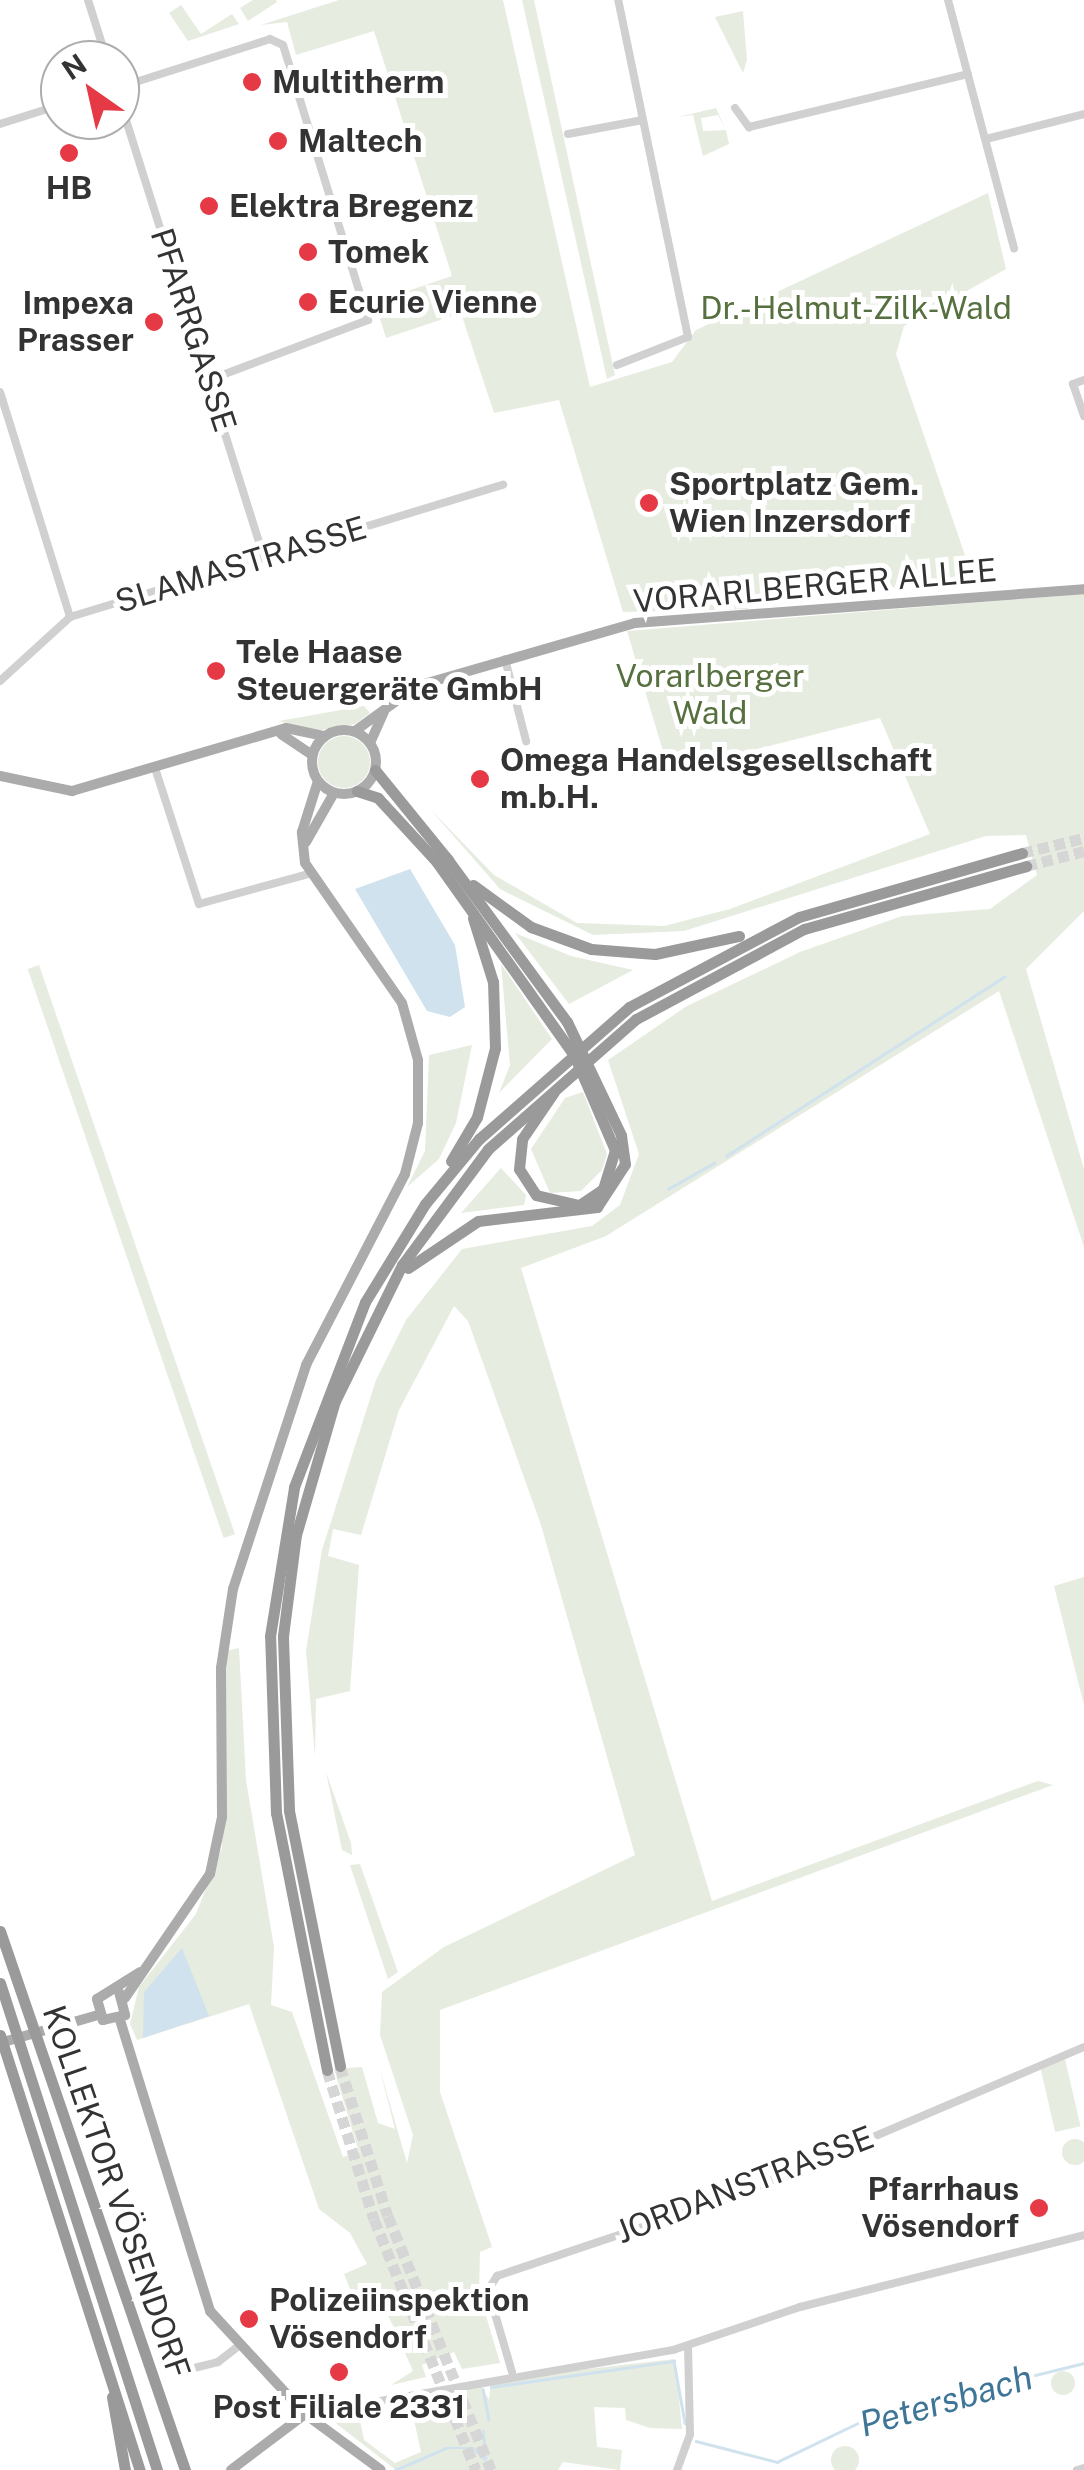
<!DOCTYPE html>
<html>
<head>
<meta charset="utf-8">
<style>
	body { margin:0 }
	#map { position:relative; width:1084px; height:2470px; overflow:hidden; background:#fff; font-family:"Public Sans",sans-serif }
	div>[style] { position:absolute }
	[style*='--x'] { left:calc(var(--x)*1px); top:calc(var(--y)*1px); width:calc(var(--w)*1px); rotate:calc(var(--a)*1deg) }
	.green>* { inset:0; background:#e6ecdf; transform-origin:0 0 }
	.round { border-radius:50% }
	.water>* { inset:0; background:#cfe2ee }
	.stream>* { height:2.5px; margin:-1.25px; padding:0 1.25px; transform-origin:1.25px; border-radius:1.25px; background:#cfe2ee }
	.highway-tunnel>* { height:11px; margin-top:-5.5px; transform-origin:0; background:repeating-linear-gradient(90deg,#d6d6d6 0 11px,transparent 0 16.5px) }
	.minor>* { height:8px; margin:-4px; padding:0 4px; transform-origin:4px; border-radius:4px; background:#d0d0d0 }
	.major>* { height:10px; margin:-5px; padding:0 5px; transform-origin:5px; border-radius:5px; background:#ababab }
	.major>.ring { margin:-5px; padding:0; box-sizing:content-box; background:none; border:10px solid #ababab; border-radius:50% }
	.highway>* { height:11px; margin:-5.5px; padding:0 5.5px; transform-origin:5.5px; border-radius:5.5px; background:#9a9a9a }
	.dots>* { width:28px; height:28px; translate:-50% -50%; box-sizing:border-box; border:5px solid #fff; border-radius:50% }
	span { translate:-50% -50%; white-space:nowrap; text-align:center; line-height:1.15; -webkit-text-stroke:10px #fff; paint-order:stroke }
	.poi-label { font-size:32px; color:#333; font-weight:700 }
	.left { translate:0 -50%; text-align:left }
	.right { translate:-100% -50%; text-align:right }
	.park-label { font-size:32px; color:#56703f }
	.street-label { font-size:32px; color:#333 }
	.water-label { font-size:35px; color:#3f7597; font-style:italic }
	.north { position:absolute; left:40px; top:40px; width:100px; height:100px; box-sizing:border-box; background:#fff; border:2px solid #adadad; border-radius:50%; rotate:326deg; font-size:28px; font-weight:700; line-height:40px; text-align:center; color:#333 }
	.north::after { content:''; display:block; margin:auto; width:35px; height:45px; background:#e63946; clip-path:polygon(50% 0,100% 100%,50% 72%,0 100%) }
</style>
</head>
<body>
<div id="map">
	<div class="green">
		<i style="clip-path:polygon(253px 0,276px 0,277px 2px,248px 21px,240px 8px)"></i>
		<i style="clip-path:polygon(339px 0,503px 0,590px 387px,672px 362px,696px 330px,988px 193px,1006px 269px,904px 326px,896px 354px,969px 567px,967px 582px,747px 598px,748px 609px,623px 612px,559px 400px,494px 413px,461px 313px,386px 338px,375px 302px,452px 276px,374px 31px,296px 55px,287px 22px,261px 25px)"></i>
		<i style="clip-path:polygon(522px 0,534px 0,615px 375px,607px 379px)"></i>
		<i style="clip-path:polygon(181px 5px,201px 34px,232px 14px,239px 24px,188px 41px,169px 13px)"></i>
		<i style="clip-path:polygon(743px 11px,747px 60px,743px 73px,715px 17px)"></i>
		<i style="clip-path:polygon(716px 108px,725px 128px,718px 115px,701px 118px,703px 131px,726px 130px,729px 144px,703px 156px,693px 115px,678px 117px)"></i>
		<i style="clip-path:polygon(1084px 594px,1084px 911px,1026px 969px,1084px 1169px,1084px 1247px,999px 991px,606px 1236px,521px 1268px,712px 1901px,1038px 1781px,1053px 1785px,440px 2010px,440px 2092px,492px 2247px,480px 2252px,479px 2292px,500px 2363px,462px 2369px,454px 2352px,422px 2365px,426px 2377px,391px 2385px,413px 2371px,398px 2337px,379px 2339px,394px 2328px,379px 2297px,357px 2306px,344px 2274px,367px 2264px,350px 2233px,319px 2209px,249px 2004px,137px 2040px,130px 2024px,139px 1987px,196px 1914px,222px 1848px,226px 1651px,239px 1648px,246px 1780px,274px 1947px,271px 2005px,292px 2012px,343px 2157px,359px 2152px,334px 2069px,362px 2067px,378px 2123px,395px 2129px,379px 2066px,407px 2163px,413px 2135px,380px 2035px,382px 1992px,444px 1947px,635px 1855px,541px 1525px,468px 1321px,454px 1306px,399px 1410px,361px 1535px,333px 1529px,328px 1556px,359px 1565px,350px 1691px,316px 1699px,315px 1757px,306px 1651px,322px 1550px,376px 1380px,406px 1320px,462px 1249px,592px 1226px,620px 1205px,639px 1154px,608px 1060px,687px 1006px,800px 952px,902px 916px,990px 909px,1037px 875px,1026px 835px,986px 836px,684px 931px,593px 935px,500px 889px,430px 809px,494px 875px,577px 923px,664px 926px,730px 909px,930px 834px,880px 718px,669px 771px,627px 631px)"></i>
		<i style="clip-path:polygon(364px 706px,370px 713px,355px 724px,316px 731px,279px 721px)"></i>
		<i class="round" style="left:318px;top:736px;width:52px;height:52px"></i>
		<i style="clip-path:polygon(515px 933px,571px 956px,633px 970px,569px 1004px)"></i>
		<i style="clip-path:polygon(501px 964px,552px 1039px,499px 1093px,510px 1065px)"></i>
		<i style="left:39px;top:965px;width:602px;height:12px;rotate:71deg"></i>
		<i style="clip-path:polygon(472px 1045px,456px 1123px,439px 1159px,407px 1187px,425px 1151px,429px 1055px)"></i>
		<i style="clip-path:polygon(583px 1092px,607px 1154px,602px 1170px,581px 1191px,550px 1193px,531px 1149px,565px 1098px)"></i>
		<i style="clip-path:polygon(501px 1168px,526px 1195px,524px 1205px,461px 1213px)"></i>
		<i style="clip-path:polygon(1084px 1577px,1084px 1705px,1054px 1586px)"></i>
		<i style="clip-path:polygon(326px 1772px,351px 1843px,352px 1855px,342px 1850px)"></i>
		<i style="clip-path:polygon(360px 1864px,398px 1972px,388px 1979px,350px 1865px)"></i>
		<i style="left:1065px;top:2059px;width:69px;height:26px;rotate:77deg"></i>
		<i class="round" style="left:1062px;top:2139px;width:26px;height:26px"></i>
		<i style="clip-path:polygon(675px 2359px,682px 2429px,650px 2428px,626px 2420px,625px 2408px,594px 2407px,597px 2447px,622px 2450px,620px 2470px,563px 2462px,558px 2470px,396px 2470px,333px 2421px,391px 2402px,359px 2416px,364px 2440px,395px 2463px,421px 2452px,410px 2401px,426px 2391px,480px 2383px,489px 2400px,491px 2380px)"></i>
		<i class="round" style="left:1051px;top:2371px;width:24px;height:24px"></i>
		<i class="round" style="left:831px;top:2446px;width:28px;height:28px"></i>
	</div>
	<div class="water">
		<i style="clip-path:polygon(410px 869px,455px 945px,465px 1007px,450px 1017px,427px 1011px,355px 889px)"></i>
		<i style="clip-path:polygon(182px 1948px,209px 2016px,143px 2038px,144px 1992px)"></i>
	</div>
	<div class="stream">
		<i style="--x:726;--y:1156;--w:331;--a:-32.8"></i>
		<i style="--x:668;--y:1189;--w:53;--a:-29.5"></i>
		<i style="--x:491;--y:2387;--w:185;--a:-8.1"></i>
		<i style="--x:674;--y:2361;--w:63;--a:79.9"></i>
		<i style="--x:483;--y:2389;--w:31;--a:79"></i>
		<i style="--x:696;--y:2441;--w:84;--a:14.5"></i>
		<i style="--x:777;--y:2462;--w:113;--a:-25.7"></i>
		<i style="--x:879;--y:2413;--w:211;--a:-13.7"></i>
		<i style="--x:395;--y:2470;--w:56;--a:-23.3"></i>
		<i style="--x:446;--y:2448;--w:27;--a:0"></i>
		<i style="--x:473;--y:2448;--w:16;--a:43"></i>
		<i style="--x:485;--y:2459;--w:28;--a:-94"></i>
	</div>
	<div class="highway-tunnel">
		<i style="--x:1022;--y:853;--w:64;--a:-13.6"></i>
		<i style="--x:1026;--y:866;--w:60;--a:-14.5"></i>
		<i style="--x:340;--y:2066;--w:157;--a:72.3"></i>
		<i style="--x:388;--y:2216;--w:274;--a:67.9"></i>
		<i style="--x:327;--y:2070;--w:156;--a:72.5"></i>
		<i style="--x:374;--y:2219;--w:271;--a:67.9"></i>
	</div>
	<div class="minor">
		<i style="--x:88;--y:0;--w:63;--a:72.4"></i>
		<i style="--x:948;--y:0;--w:257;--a:75.1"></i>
		<i style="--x:120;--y:87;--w:157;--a:-17.7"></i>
		<i style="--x:270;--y:39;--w:14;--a:25"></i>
		<i style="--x:283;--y:45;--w:288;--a:72.8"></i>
		<i style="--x:368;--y:320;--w:170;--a:159.3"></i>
		<i style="--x:120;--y:101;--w:480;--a:72.5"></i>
		<i style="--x:735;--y:108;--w:24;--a:54"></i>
		<i style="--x:749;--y:127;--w:225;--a:-13.6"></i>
		<i style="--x:0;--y:124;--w:63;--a:-17.6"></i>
		<i style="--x:568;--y:134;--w:76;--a:-10.6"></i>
		<i style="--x:986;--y:139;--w:101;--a:-14.3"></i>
		<i style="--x:617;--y:365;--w:76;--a:-21.5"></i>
		<i style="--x:688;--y:337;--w:344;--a:-101.7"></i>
		<i style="--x:1084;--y:380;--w:12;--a:160"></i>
		<i style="--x:1073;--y:384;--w:34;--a:71"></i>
		<i style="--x:0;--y:392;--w:236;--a:72.7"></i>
		<i style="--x:505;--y:659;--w:85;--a:75.6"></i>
		<i style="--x:0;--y:681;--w:95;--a:-42.4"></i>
		<i style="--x:70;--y:617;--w:453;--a:-17"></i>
		<i style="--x:155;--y:768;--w:143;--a:72.1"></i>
		<i style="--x:199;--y:904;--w:114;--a:-15.3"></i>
		<i style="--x:178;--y:2372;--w:41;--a:-14"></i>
		<i style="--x:218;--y:2362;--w:24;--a:-38"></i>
		<i style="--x:512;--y:2372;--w:85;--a:-106.3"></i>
		<i style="--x:488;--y:2290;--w:17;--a:-57"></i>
		<i style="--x:497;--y:2276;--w:253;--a:-18.6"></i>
		<i style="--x:737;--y:2195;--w:377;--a:-23.1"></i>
		<i style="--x:306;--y:2414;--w:373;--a:-9.9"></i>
		<i style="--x:673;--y:2350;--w:134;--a:-18.7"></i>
		<i style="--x:800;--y:2307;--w:293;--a:-14.2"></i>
		<i style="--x:677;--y:2470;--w:38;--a:-70"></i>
		<i style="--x:690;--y:2434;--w:88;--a:-91.3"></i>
		<i style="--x:1077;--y:2470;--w:7;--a:-16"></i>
	</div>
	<div class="major">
		<i class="ring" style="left:312px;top:730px;width:54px;height:54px"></i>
		<i style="--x:355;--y:731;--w:77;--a:-36"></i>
		<i style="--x:417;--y:686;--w:227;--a:-16.1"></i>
		<i style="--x:635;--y:623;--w:450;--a:-4.3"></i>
		<i style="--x:281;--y:734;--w:37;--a:34"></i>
		<i style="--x:370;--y:743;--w:34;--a:-66"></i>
		<i style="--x:0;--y:776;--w:74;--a:11.8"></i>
		<i style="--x:72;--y:791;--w:223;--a:-16.4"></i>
		<i style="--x:286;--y:728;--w:38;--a:12"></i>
		<i style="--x:306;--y:842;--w:56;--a:-60.3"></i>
		<i style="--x:119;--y:1992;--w:24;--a:75"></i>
		<i style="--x:125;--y:2015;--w:23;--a:167"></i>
		<i style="--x:103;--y:2020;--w:22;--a:-106"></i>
		<i style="--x:97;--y:1999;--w:51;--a:-32.1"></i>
		<i style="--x:125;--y:1998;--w:150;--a:-55.6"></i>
		<i style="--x:210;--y:1874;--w:58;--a:-78.1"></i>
		<i style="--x:222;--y:1817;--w:149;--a:-90.4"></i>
		<i style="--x:221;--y:1668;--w:80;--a:-81.4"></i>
		<i style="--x:233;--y:1589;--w:236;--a:-71.9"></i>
		<i style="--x:306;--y:1365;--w:215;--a:-62.6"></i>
		<i style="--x:405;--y:1174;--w:53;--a:-75.7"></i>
		<i style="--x:418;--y:1123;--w:63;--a:-90"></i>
		<i style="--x:418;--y:1060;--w:59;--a:-105.7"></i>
		<i style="--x:402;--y:1003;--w:170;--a:-124.7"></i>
		<i style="--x:305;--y:863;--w:31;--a:-96"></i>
		<i style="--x:302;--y:832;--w:53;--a:-72.6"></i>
		<i style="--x:120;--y:2020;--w:305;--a:72.8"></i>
		<i style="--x:210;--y:2311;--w:140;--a:47.3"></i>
		<i style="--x:305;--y:2414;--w:94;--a:36.4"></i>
		<i style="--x:0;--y:2043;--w:102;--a:-15.9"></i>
		<i style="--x:231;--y:2470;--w:93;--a:-37.1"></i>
	</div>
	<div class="highway">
		<i style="--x:375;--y:770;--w:117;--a:50.9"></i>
		<i style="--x:357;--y:791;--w:22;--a:18"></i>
		<i style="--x:378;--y:798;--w:86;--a:47.4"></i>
		<i style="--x:436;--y:861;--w:238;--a:54.6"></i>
		<i style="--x:574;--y:1055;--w:103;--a:66.7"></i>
		<i style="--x:615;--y:1150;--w:41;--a:107.1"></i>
		<i style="--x:603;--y:1189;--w:29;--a:146"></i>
		<i style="--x:579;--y:1205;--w:44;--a:-166.9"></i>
		<i style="--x:536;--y:1195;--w:31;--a:-123"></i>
		<i style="--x:519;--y:1169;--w:30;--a:-84"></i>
		<i style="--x:522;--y:1139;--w:57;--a:-55.8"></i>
		<i style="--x:473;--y:885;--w:72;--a:35.9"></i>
		<i style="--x:531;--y:927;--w:64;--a:20.1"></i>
		<i style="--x:591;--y:949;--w:64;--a:4.5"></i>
		<i style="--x:655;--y:954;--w:86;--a:-12.1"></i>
		<i style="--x:451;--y:1161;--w:51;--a:-59.4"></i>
		<i style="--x:477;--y:1117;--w:71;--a:-75.4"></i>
		<i style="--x:495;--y:1048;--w:66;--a:-91.7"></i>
		<i style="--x:493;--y:982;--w:67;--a:-107.4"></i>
		<i style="--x:408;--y:1268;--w:84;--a:-33.9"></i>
		<i style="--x:478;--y:1221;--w:120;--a:-6.7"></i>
		<i style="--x:597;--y:1207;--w:51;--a:-56.9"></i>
		<i style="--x:625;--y:1164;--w:29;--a:-98"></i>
		<i style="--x:621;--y:1135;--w:125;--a:-115.5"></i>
		<i style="--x:567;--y:1022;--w:205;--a:-126.3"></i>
		<i style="--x:0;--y:1931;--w:570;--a:71.06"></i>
		<i style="--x:0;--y:1983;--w:512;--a:72.13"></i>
		<i style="--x:0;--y:2035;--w:457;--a:72.2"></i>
		<i style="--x:340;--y:2066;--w:261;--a:-101.3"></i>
		<i style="--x:289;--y:1810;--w:174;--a:-92"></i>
		<i style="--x:283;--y:1636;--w:102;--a:-82.7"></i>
		<i style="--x:296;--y:1535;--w:140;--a:-73.8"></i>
		<i style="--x:335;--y:1401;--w:152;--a:-63.8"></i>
		<i style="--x:402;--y:1265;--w:144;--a:-53.4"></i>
		<i style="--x:488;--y:1149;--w:197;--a:-41.3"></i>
		<i style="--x:636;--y:1019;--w:191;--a:-28.2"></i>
		<i style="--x:804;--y:929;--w:231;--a:-15.8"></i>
		<i style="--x:327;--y:2070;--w:262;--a:-101.2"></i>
		<i style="--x:276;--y:1813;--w:177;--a:-91.9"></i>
		<i style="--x:270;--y:1636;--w:151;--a:-80.8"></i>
		<i style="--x:294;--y:1487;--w:198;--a:-69"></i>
		<i style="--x:365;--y:1302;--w:115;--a:-58.5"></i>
		<i style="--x:425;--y:1204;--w:85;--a:-50.3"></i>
		<i style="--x:479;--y:1139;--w:200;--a:-41.3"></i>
		<i style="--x:629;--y:1007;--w:192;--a:-27.9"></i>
		<i style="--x:799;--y:917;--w:232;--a:-16"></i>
		<i style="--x:112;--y:2397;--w:74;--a:79.9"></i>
	</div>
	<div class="dots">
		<i style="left:252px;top:82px;background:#e63946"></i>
		<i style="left:278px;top:141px;background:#e63946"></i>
		<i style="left:69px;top:153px;background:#e63946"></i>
		<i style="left:209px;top:206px;background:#e63946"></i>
		<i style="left:308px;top:252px;background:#e63946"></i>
		<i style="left:308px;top:302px;background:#e63946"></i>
		<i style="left:154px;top:322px;background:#e63946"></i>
		<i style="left:649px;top:503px;background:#e63946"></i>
		<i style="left:216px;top:671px;background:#e63946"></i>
		<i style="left:480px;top:779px;background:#e63946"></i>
		<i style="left:1039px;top:2208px;background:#e63946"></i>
		<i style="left:249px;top:2319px;background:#e63946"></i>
		<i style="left:339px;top:2372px;background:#e63946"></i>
	</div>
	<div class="poi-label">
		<span class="left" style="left:272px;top:82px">Multitherm</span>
		<span class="left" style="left:298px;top:141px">Maltech</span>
		<span style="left:69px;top:188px">HB</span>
		<span class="left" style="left:229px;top:206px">Elektra Bregenz</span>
		<span class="left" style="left:328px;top:252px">Tomek</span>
		<span class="left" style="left:328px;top:302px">Ecurie Vienne</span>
		<span class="right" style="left:134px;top:322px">Impexa<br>Prasser</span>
		<span class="left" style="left:669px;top:503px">Sportplatz Gem.<br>Wien Inzersdorf</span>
		<span class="left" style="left:236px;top:671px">Tele Haase<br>Steuergeräte GmbH</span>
		<span class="left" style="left:500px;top:779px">Omega Handelsgesellschaft<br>m.b.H.</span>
		<span class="right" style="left:1019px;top:2208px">Pfarrhaus<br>Vösendorf</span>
		<span class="left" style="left:269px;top:2319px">Polizeiinspektion<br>Vösendorf</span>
		<span style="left:339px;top:2407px">Post Filiale 2331</span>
	</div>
	<div class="park-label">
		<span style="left:856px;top:308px">Dr.-Helmut-Zilk-Wald</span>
		<span style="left:710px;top:695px">Vorarlberger<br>Wald</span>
	</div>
	<div class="street-label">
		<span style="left:193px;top:330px;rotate:72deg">PFARRGASSE</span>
		<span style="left:241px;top:565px;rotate:-17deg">SLAMASTRASSE</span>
		<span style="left:815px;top:586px;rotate:-5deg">VORARLBERGER ALLEE</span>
		<span style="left:745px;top:2185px;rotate:-21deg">JORDANSTRASSE</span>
		<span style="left:116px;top:2192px;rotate:71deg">KOLLEKTOR VÖSENDORF</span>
	</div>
	<div class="water-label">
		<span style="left:946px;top:2401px;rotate:-16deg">Petersbach</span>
	</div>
	<div class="north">N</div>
</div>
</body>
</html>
